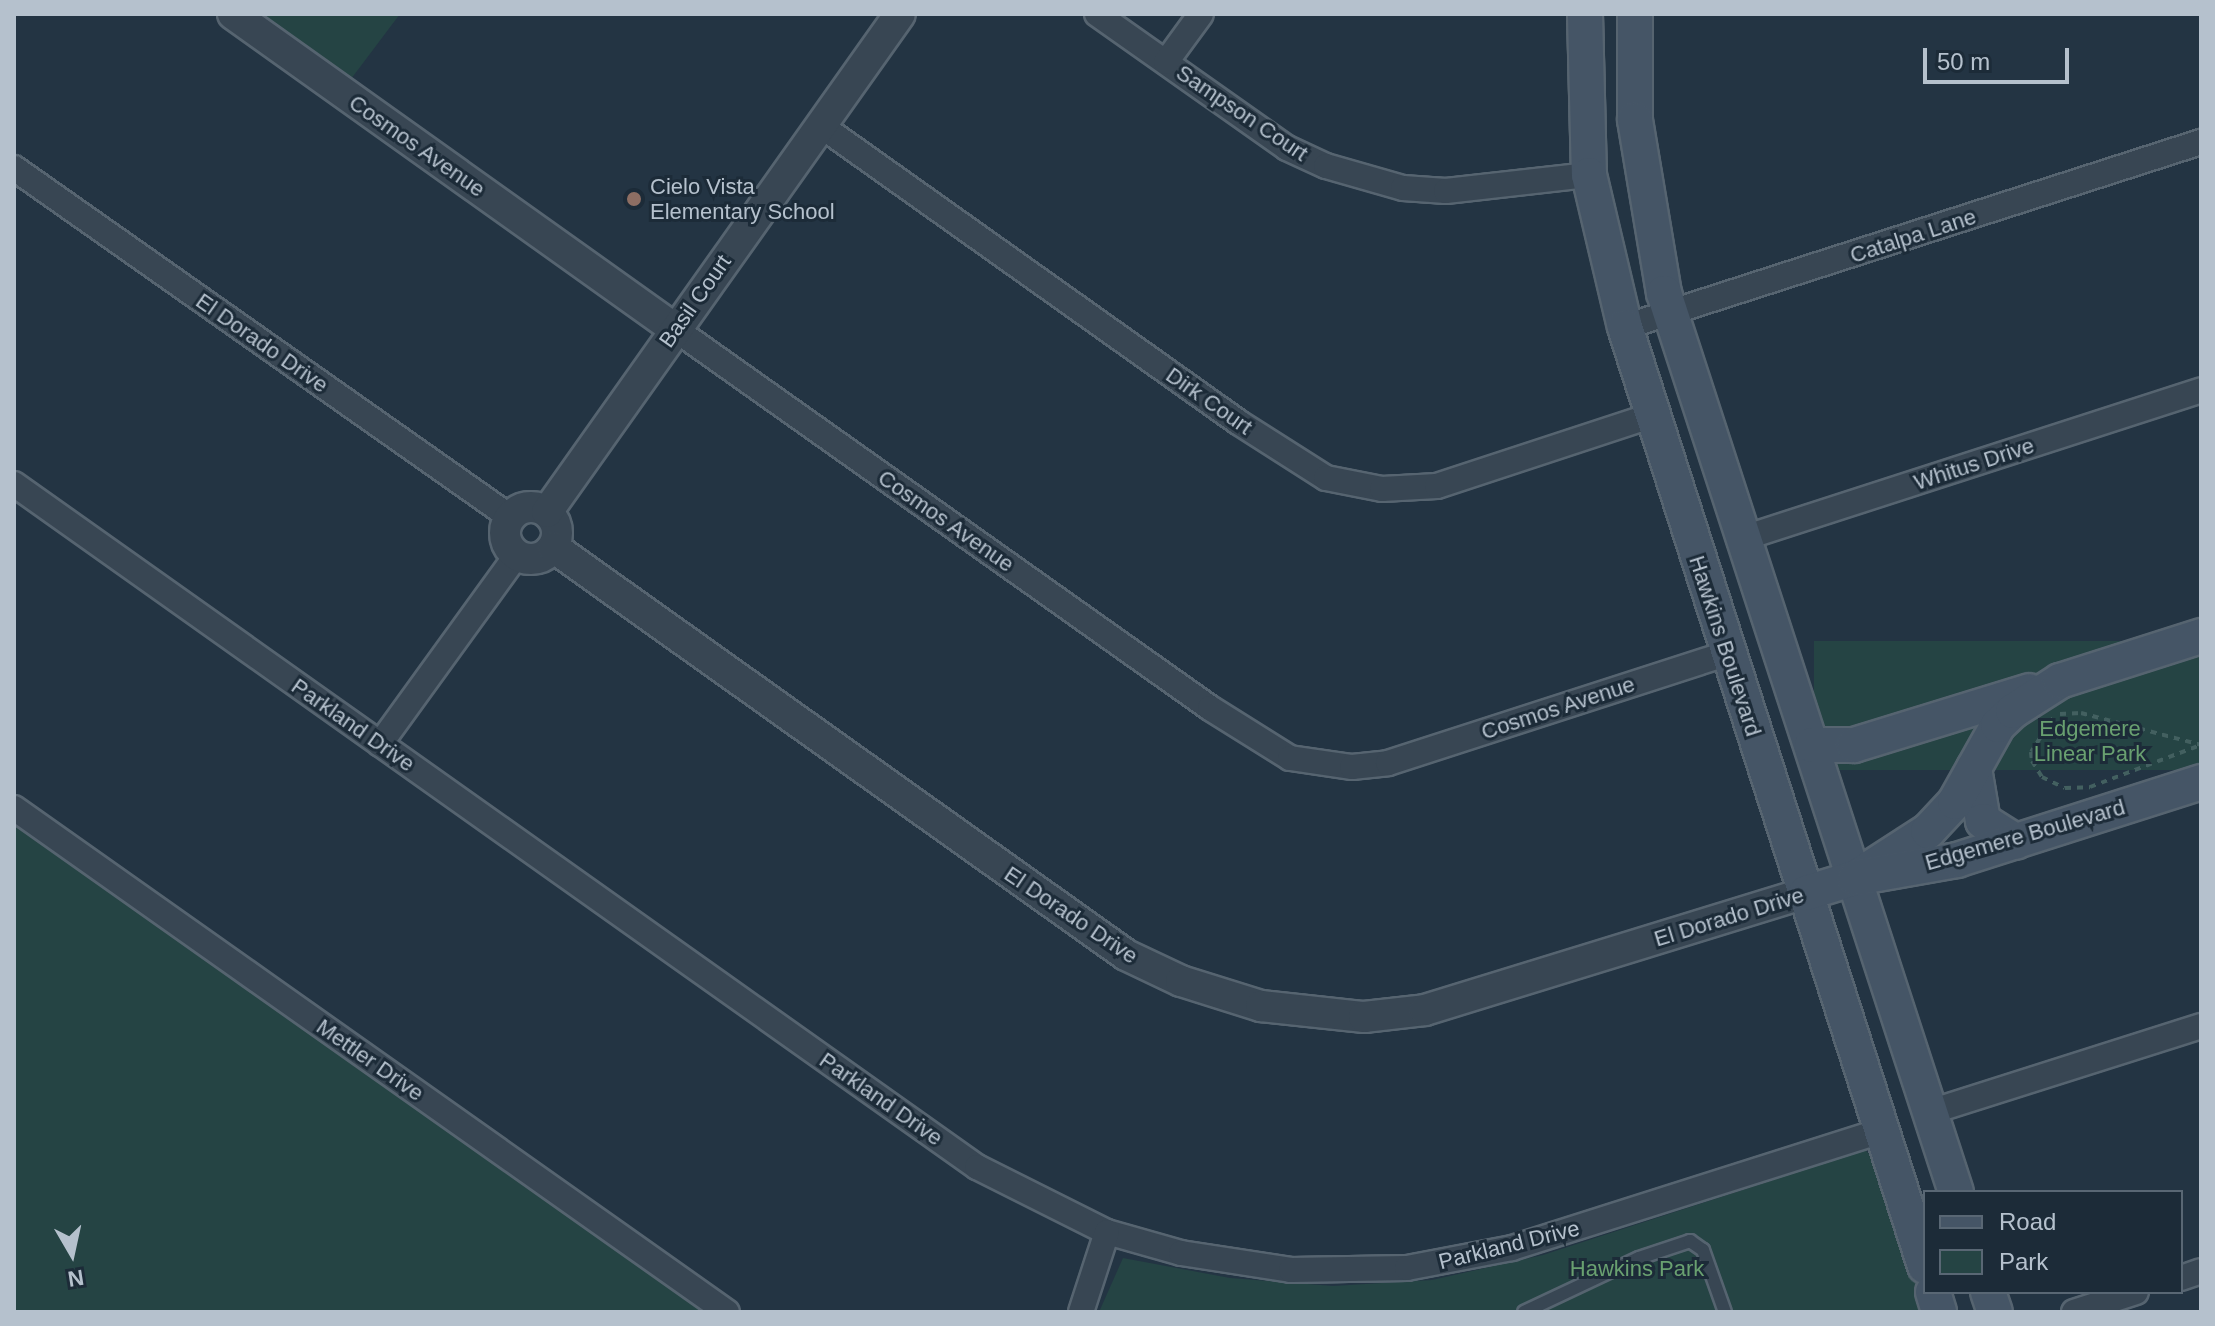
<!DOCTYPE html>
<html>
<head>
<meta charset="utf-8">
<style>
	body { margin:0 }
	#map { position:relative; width:2215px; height:1326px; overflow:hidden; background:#233443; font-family:Helvetica,sans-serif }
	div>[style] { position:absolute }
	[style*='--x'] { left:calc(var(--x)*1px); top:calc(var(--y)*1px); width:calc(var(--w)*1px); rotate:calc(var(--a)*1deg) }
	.green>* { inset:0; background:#254444; transform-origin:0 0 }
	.path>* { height:4px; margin-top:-2px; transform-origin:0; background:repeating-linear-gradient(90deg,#436060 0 6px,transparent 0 12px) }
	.roads { filter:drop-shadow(2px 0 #566470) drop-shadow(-2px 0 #566470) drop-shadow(0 2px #566470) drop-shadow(0 -2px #566470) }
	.service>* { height:12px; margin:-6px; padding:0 6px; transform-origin:6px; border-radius:6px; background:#384653 }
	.minor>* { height:24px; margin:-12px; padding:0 12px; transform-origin:12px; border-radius:12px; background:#384653 }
	.tertiary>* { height:30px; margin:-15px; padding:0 15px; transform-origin:15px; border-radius:15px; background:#384653 }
	.tertiary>.ring { margin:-15px; padding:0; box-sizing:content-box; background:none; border:30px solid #384653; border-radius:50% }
	.secondary>* { height:34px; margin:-17px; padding:0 17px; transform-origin:17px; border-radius:17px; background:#455566 }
	.dots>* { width:22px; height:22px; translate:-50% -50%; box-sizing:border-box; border:4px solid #1c2b38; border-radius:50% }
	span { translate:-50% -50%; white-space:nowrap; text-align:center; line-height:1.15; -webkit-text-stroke:6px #1c2b38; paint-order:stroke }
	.street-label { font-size:22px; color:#b5c1cd }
	.poi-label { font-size:22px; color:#b5c1cd }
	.left { translate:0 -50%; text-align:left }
	.park-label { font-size:22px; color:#69a070 }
	.frame { position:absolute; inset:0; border:16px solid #b5c1cd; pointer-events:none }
	.legend { position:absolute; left:1923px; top:1190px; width:260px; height:104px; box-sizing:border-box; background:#1c2b38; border:2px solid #596774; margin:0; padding:10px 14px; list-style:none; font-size:24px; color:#b5c1cd }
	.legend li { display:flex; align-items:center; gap:16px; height:40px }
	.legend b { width:40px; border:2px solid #596774 }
	.north { position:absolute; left:32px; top:1214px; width:80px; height:80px; -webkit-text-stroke:6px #1c2b38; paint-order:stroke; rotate:171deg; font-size:22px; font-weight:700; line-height:32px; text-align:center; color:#b5c1cd }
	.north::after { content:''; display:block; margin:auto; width:28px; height:36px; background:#b5c1cd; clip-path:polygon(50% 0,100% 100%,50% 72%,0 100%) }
	.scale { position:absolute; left:1923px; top:48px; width:146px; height:36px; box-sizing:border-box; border:4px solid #b5c1cd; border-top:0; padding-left:10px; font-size:24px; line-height:28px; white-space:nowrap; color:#b5c1cd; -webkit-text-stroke:6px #1c2b38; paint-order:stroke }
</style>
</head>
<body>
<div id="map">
	<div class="green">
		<i style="clip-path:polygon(258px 14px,400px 14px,351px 79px)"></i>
		<i style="left:2201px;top:641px;width:129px;height:387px;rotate:90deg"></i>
		<i style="clip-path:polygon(14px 825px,704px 1312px,14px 1312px)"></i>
		<i style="clip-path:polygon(1865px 1150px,1884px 1168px,1930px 1312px,1099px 1312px,1123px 1258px,1230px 1278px,1333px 1286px,1432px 1280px,1543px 1255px)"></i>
	</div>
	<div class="path">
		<i style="--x:2060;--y:714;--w:21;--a:-3"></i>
		<i style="--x:2081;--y:713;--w:124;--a:14.9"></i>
		<i style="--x:2053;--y:718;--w:40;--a:122.9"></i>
		<i style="--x:2031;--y:752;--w:9;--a:84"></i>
		<i style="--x:2032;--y:761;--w:19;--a:58"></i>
		<i style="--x:2042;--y:777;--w:25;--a:26"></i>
		<i style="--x:2065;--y:788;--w:25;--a:-2"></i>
		<i style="--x:2090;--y:787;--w:116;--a:-20.8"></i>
	</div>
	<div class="roads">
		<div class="service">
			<i style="--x:1524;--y:1312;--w:127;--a:-25.2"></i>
			<i style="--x:1639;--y:1258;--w:54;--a:-18.4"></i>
			<i style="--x:1690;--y:1241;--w:16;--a:35"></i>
			<i style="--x:1703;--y:1250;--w:66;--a:70.5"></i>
		</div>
		<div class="minor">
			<i style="--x:1097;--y:14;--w:232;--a:35.2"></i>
			<i style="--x:1287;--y:148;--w:43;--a:24.8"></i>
			<i style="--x:1326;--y:166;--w:80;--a:15.9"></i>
			<i style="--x:1403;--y:188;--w:43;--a:4"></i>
			<i style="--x:1446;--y:191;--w:144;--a:-6.4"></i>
			<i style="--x:1166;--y:62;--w:59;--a:-53.9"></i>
			<i style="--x:820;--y:125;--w:513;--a:35.39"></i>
			<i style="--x:1238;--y:422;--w:104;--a:32.5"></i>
			<i style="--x:1326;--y:478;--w:57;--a:11.1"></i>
			<i style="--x:1382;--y:489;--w:55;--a:-3.1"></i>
			<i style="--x:1437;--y:486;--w:224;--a:-18.2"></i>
			<i style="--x:14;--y:168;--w:606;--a:35.13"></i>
			<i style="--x:1625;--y:327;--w:605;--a:-17.81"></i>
			<i style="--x:675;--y:329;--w:656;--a:35.31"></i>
			<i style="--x:1210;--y:708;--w:94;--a:32"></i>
			<i style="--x:1290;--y:758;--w:63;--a:8.3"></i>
			<i style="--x:1352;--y:767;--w:36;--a:-6"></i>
			<i style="--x:1388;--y:763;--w:357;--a:-17.9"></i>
			<i style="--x:14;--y:484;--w:1181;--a:35.35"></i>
			<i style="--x:977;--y:1167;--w:145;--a:26.6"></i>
			<i style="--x:1107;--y:1232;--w:77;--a:15.8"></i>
			<i style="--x:1181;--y:1253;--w:111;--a:8.8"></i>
			<i style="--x:1291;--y:1270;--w:116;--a:-1"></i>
			<i style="--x:1407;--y:1268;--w:107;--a:-10.8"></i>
			<i style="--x:1512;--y:1248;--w:389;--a:-17.6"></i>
			<i style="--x:1747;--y:537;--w:477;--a:-17.9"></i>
			<i style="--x:380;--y:744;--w:233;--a:-54.1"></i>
			<i style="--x:14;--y:808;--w:873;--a:35.26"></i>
			<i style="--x:1930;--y:1112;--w:284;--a:-17.6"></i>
			<i style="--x:2181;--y:1278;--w:21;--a:-19"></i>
			<i style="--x:1081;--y:1312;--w:84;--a:-72"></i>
			<i style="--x:2074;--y:1312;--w:65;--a:-17.9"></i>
		</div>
		<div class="tertiary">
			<i style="--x:233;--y:14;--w:543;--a:35.48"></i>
			<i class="ring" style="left:505px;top:507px;width:22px;height:22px"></i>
			<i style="--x:547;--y:512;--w:610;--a:-54.67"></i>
			<i style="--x:553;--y:547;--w:703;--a:35.45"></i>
			<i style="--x:1126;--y:955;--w:61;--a:25.3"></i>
			<i style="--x:1181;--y:981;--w:84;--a:17.4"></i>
			<i style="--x:1261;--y:1006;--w:104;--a:6.1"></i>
			<i style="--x:1364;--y:1017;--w:61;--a:-6.5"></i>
			<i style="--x:1425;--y:1010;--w:399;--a:-17.1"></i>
		</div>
		<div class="secondary">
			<i style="--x:1585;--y:14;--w:161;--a:88.6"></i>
			<i style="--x:1589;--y:175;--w:156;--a:76.7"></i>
			<i style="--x:1625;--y:327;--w:986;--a:72.28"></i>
			<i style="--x:1635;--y:14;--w:106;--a:90"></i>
			<i style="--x:1635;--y:120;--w:175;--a:80.5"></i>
			<i style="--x:1664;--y:293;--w:945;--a:72.01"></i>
			<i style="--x:1812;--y:745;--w:42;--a:0"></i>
			<i style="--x:1854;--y:745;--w:183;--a:-17.1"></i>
			<i style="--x:1974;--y:768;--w:54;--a:80.4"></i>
			<i style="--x:1983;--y:821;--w:39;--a:32"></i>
			<i style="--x:1855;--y:878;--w:87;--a:-32.8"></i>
			<i style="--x:1928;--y:831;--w:40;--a:-47"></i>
			<i style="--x:1955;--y:802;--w:88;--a:-60.8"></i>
			<i style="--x:1998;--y:725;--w:21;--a:-43"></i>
			<i style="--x:2013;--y:711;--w:56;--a:-32.6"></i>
			<i style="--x:2060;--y:681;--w:148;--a:-17.7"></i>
			<i style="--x:1806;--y:893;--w:51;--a:-17"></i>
			<i style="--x:1855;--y:878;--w:104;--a:-10"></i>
			<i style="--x:1957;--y:860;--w:256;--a:-17.7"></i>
			<i style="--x:1933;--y:1292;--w:21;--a:73"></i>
			<i style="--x:1988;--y:1292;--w:21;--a:71"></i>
		</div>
	</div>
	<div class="dots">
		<i style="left:634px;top:199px;background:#8d6e63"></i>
	</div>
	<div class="street-label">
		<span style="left:1242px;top:113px;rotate:34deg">Sampson Court</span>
		<span style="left:417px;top:146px;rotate:35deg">Cosmos Avenue</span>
		<span style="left:1913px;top:236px;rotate:-18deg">Catalpa Lane</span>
		<span style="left:695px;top:301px;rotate:-55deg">Basil Court</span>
		<span style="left:262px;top:343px;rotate:35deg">El Dorado Drive</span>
		<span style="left:1209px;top:401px;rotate:35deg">Dirk Court</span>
		<span style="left:1974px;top:464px;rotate:-18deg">Whitus Drive</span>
		<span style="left:946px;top:521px;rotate:35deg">Cosmos Avenue</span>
		<span style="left:1725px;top:646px;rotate:72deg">Hawkins Boulevard</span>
		<span style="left:1558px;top:708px;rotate:-18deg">Cosmos Avenue</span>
		<span style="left:353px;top:725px;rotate:35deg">Parkland Drive</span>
		<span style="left:2025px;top:835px;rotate:-16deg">Edgemere Boulevard</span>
		<span style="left:1071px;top:915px;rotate:34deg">El Dorado Drive</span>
		<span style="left:1729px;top:917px;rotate:-17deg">El Dorado Drive</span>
		<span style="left:370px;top:1060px;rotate:35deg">Mettler Drive</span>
		<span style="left:881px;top:1099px;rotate:35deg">Parkland Drive</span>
		<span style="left:1509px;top:1245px;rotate:-14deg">Parkland Drive</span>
	</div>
	<div class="poi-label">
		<span class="left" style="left:650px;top:199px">Cielo Vista<br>Elementary School</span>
	</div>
	<div class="park-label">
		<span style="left:2090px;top:741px">Edgemere<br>Linear Park</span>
		<span style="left:1637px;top:1269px">Hawkins Park</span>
	</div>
	<div class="frame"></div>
	<ul class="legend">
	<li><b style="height:10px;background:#455566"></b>Road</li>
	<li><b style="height:22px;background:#254444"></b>Park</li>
	</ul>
	<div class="north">N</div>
	<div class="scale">50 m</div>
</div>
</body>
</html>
